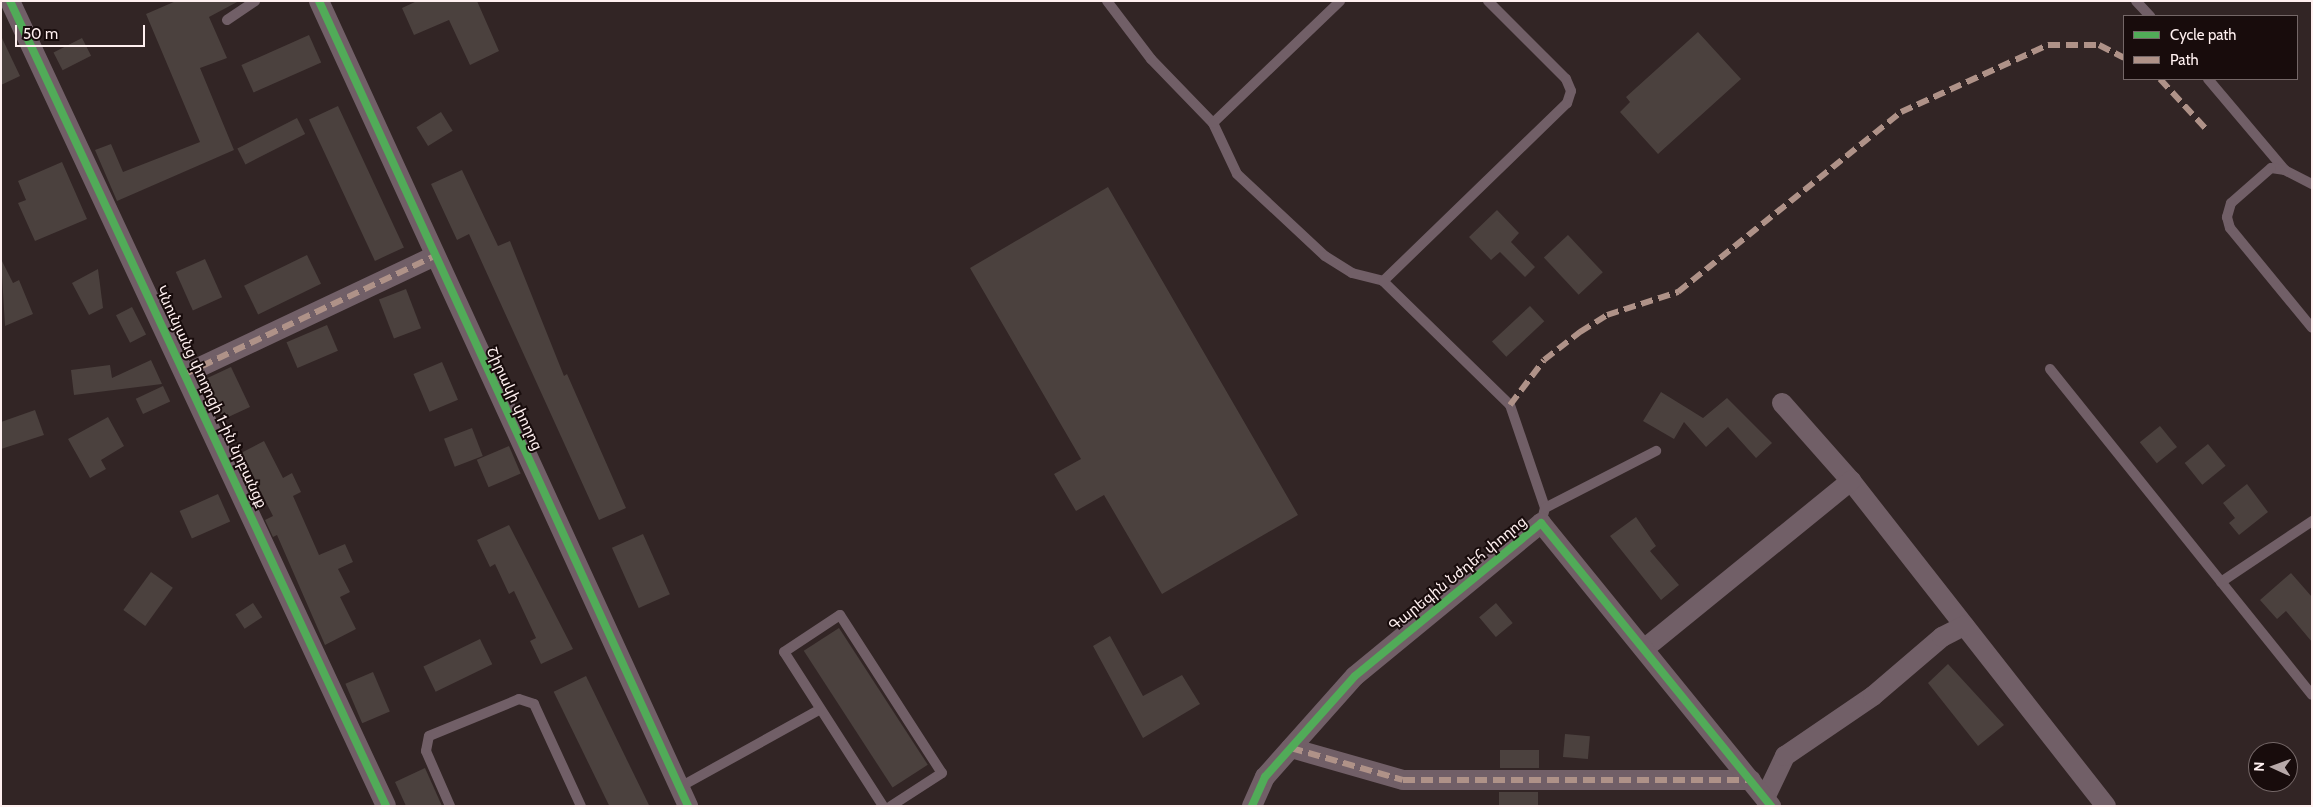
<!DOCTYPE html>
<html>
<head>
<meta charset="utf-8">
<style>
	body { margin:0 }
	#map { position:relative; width:2313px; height:807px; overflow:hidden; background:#322525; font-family:Cabin,"Noto Sans Armenian",sans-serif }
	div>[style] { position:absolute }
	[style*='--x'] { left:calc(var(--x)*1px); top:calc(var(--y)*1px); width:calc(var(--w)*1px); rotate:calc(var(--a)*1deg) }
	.building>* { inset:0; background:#4b413e; transform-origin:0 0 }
	.lane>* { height:10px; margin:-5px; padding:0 5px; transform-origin:5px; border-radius:5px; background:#715f67 }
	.street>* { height:20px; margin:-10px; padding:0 10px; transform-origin:10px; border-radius:10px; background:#715f67 }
	.quiet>* { height:6px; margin-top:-3px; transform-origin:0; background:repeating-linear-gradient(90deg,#af9288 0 12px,transparent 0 18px) }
	.cycleway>* { height:8px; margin:-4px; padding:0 4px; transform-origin:4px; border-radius:4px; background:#51ab58 }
	span { translate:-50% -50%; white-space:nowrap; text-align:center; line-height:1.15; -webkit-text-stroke:4px #180c0c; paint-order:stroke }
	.street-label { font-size:15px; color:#fff0f0 }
	.frame { position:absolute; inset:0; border:2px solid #fff0f0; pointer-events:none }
	.legend { position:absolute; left:2123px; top:15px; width:175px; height:65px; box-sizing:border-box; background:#180c0c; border:1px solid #746767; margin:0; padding:6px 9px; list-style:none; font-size:15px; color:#fff0f0 }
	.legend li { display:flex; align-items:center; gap:10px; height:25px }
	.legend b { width:25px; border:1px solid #746767 }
	.north { position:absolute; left:2248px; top:742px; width:50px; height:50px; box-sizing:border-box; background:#180c0c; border:1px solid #746767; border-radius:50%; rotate:272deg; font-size:14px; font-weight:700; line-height:20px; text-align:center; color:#fff0f0 }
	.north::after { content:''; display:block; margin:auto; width:18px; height:22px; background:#b7a9a9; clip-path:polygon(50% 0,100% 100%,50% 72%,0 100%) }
	.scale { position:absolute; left:15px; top:25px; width:130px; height:22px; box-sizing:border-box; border:2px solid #fff0f0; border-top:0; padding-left:6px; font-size:15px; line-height:18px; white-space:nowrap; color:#fff0f0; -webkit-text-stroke:4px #180c0c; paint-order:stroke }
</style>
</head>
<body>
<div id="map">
	<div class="building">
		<i style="clip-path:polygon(176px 1px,239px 1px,209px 17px,227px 58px,200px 68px,234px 150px,117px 201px,95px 150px,111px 144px,123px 172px,200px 142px,146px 14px)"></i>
		<i style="clip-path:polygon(417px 1px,477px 1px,499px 51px,470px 65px,449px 20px,414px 35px,402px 8px)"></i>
		<i style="clip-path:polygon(1698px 32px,1741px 79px,1658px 154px,1620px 112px,1630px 102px,1626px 97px)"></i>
		<i style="left:309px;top:35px;width:30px;height:74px;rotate:66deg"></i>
		<i style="clip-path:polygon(1px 36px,20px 76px,1px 85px)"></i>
		<i style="left:82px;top:38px;width:20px;height:32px;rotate:63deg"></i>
		<i style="left:338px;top:106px;width:156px;height:32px;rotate:65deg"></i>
		<i style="left:441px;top:112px;width:22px;height:29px;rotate:58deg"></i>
		<i style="left:297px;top:118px;width:18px;height:67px;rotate:63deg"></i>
		<i style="clip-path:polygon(62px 162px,87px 219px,35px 241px,18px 203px,26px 200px,18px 181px)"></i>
		<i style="clip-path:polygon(462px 170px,498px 246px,510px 241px,564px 376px,567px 374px,626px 508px,599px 520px,469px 234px,457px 240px,431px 184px)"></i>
		<i style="clip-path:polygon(1108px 187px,1298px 515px,1162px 594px,1104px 495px,1076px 511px,1054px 474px,1081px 459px,970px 268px)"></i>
		<i style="clip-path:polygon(1497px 210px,1519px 233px,1511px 242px,1535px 267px,1525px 277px,1500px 252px,1491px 260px,1469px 237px)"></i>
		<i style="left:1568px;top:235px;width:51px;height:33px;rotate:47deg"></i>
		<i style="left:307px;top:255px;width:32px;height:70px;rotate:64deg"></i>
		<i style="clip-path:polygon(1px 259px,13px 283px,19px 280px,33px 314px,5px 326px)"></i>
		<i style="left:205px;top:259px;width:42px;height:32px;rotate:66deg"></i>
		<i style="clip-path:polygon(98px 269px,103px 308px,89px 315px,72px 283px)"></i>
		<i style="left:406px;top:289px;width:42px;height:29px;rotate:69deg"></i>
		<i style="left:1530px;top:306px;width:21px;height:52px;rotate:47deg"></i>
		<i style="left:132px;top:307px;width:31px;height:18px;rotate:63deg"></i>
		<i style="left:327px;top:325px;width:28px;height:44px;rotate:67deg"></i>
		<i style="clip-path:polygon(151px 360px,162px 384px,74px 395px,71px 370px,110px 365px,112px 378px)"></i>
		<i style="left:442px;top:362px;width:41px;height:31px;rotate:67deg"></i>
		<i style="clip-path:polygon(231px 367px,250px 407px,224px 419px,201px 381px)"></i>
		<i style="left:163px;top:386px;width:17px;height:30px;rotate:65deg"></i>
		<i style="clip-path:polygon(1661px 392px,1703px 418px,1727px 398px,1772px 443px,1756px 458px,1728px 427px,1706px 447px,1684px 422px,1674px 439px,1643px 421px)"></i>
		<i style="clip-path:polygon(35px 410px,44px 435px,1px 449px,1px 422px)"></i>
		<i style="clip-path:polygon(108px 417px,124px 446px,101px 460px,106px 469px,90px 478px,68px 439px)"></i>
		<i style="left:2160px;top:426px;width:27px;height:26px;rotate:51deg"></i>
		<i style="left:472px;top:428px;width:30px;height:30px;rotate:69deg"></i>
		<i style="clip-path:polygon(264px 441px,283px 478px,292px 473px,301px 492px,293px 496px,319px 555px,345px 544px,353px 562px,338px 569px,350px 592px,340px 597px,356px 629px,325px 645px,277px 535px,273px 537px,265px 520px,273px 516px,241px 453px)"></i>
		<i style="left:2208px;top:444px;width:28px;height:30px;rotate:51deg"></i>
		<i style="left:509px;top:446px;width:30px;height:35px;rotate:67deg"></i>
		<i style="clip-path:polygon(2247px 484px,2268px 512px,2239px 535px,2229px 523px,2235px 518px,2223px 503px)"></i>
		<i style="left:218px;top:494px;width:30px;height:42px;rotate:66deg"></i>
		<i style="clip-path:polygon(1636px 517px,1656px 546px,1650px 551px,1679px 585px,1661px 600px,1610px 536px)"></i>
		<i style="clip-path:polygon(509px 525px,573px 649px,541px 664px,530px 641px,536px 638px,514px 591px,509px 594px,495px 564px,490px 567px,477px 540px)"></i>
		<i style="left:643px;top:534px;width:66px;height:34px;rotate:66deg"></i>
		<i style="left:151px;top:572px;width:27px;height:47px;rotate:36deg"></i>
		<i style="clip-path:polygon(2291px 573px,2312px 597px,2312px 642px,2286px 611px,2277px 619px,2260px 600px)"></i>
		<i style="left:253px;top:603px;width:17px;height:21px;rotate:57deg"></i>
		<i style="left:1496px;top:603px;width:26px;height:22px;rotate:50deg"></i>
		<i style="left:839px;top:628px;width:163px;height:42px;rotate:57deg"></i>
		<i style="clip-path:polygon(1110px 636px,1143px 696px,1182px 675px,1200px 704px,1143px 738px,1093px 646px)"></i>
		<i style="left:480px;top:639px;width:28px;height:63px;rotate:64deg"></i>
		<i style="clip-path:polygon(1948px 664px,2004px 725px,1978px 746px,1928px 683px)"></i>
		<i style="left:373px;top:672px;width:43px;height:30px;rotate:67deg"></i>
		<i style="left:586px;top:676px;width:145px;height:36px;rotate:64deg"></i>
		<i style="left:1565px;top:734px;width:25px;height:23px;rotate:5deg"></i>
		<i style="left:1500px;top:750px;width:39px;height:18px"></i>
		<i style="clip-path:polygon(425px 768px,442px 806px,406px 806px,395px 782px)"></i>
		<i style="left:1499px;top:792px;width:39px;height:14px"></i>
	</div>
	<div class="lane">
		<i style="--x:1107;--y:1;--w:73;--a:52.8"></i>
		<i style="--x:1151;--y:59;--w:89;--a:45.9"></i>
		<i style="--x:1213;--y:123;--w:56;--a:64.8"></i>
		<i style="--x:1237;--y:174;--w:120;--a:43"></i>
		<i style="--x:1325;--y:256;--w:32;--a:32"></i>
		<i style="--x:1352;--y:273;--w:32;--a:14"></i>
		<i style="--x:1488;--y:1;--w:110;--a:45"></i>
		<i style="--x:1566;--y:79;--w:13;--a:67"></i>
		<i style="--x:1571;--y:91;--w:13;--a:108"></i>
		<i style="--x:1567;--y:103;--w:256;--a:135.9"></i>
		<i style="--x:1383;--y:281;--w:177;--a:44.3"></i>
		<i style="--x:1510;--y:405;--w:109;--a:71.2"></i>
		<i style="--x:1545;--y:508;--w:16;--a:105"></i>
		<i style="--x:2136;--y:1;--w:21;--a:47"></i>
		<i style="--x:227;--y:20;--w:34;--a:-34"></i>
		<i style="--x:2208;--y:79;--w:119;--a:49.8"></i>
		<i style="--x:1213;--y:123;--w:176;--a:-43.8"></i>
		<i style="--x:2312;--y:184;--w:30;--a:-153"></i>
		<i style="--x:2285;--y:170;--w:14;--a:-172"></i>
		<i style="--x:2271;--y:168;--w:53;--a:138.8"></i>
		<i style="--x:2231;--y:203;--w:15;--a:106"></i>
		<i style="--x:2227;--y:217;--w:11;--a:75"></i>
		<i style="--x:2230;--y:228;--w:129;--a:50.6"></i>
		<i style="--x:2050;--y:369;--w:418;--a:51.2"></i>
		<i style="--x:1545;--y:508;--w:125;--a:-27.2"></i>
		<i style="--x:2221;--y:582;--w:110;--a:-33.8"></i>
		<i style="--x:680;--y:787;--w:159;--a:-29"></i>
		<i style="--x:450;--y:806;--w:60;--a:-113.6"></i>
		<i style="--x:426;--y:751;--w:15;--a:-79"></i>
		<i style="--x:429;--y:736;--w:97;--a:-22.3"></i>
		<i style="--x:519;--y:699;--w:16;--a:18"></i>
		<i style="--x:534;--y:704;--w:112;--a:65.3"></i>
		<i style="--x:883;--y:806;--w:183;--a:-122.7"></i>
		<i style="--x:784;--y:652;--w:67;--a:-33.5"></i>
		<i style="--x:840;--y:615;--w:188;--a:57.2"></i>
		<i style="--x:942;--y:773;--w:61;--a:147.1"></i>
	</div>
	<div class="street">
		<i style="--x:10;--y:1;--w:888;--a:64.96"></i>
		<i style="--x:319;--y:1;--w:886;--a:65.37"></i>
		<i style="--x:185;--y:374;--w:274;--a:-25.3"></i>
		<i style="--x:1782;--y:403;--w:104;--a:48.5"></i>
		<i style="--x:1851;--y:481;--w:413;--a:51.9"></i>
		<i style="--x:1644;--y:649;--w:267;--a:-39.1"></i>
		<i style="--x:1291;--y:748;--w:116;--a:15.9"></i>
		<i style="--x:1403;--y:780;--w:348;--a:0"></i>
		<i style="--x:1765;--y:798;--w:47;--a:-64.5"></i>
		<i style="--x:1785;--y:756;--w:107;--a:-34.3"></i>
		<i style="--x:1873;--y:696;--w:91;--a:-40.5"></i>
		<i style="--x:1942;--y:637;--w:25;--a:-27"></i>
		<i style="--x:1252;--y:806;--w:32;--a:-66"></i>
		<i style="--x:1265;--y:777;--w:135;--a:-48.3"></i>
		<i style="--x:1355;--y:676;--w:241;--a:-39.4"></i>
		<i style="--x:1541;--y:523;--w:365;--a:50.9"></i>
	</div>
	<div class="quiet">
		<i style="--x:2160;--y:79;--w:67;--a:47.4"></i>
		<i style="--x:185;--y:374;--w:274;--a:-25.3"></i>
		<i style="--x:1510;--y:405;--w:56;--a:-52.9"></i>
		<i style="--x:1544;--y:360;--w:46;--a:-37.9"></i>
		<i style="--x:1580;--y:332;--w:32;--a:-32"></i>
		<i style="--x:1607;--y:315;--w:75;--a:-17.9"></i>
		<i style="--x:1678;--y:292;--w:287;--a:-38.9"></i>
		<i style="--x:1901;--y:112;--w:162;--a:-24.5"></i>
		<i style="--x:2048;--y:45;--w:51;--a:0"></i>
		<i style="--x:2099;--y:45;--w:28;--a:27"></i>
		<i style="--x:1291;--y:748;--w:116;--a:15.9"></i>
		<i style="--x:1403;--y:780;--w:348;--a:0"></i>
	</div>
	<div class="cycleway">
		<i style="--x:10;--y:1;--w:888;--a:64.96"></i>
		<i style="--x:319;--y:1;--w:886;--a:65.37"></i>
		<i style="--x:1252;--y:806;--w:32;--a:-66"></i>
		<i style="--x:1265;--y:777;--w:135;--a:-48.3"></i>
		<i style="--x:1355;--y:676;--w:241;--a:-39.4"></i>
		<i style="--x:1541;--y:523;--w:365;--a:50.9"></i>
	</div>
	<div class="street-label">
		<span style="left:211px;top:397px;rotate:65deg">Կնունյանց փողոցի 1-ին նրբանցք</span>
		<span style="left:514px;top:399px;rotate:65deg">Շիրակի փողոց</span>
		<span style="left:1458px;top:574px;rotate:-39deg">Գարեգին Նժդեհ փողոց</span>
	</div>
	<div class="frame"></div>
	<ul class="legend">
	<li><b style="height:6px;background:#51ab58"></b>Cycle path</li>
	<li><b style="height:6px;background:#af9288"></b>Path</li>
	</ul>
	<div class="north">N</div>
	<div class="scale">50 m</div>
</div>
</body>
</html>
